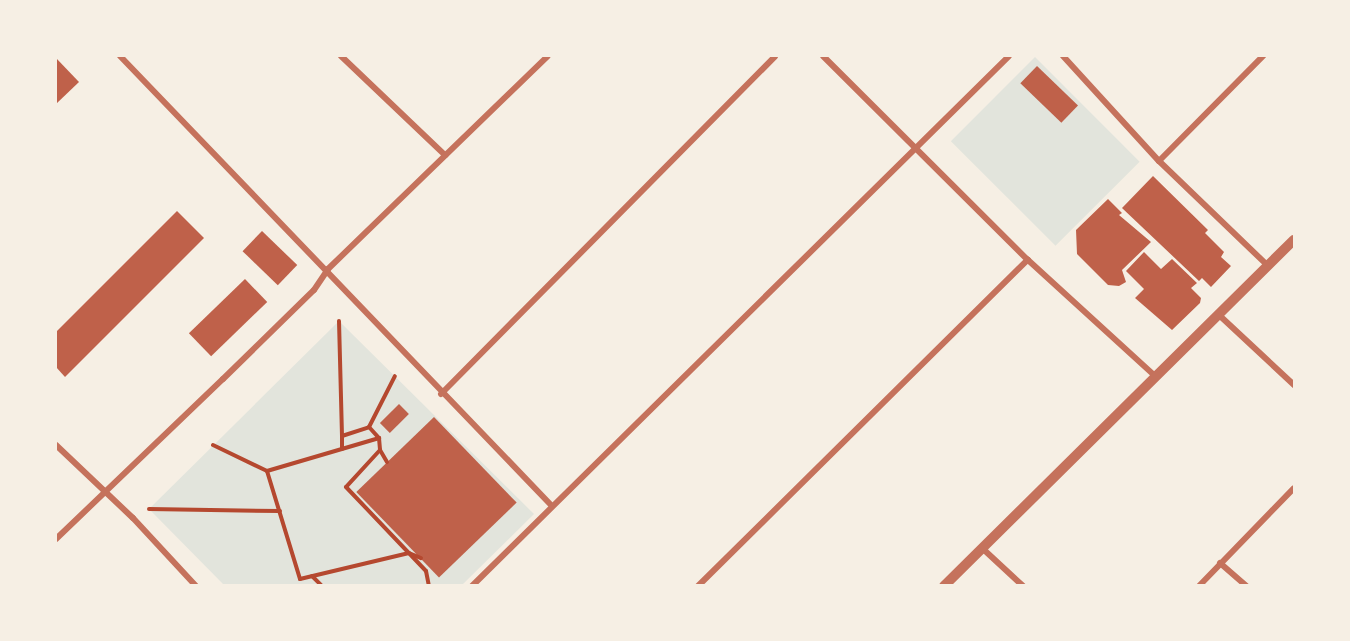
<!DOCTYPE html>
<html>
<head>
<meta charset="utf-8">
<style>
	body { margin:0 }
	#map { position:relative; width:1350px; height:641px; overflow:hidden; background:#f6efe4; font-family:Raleway,sans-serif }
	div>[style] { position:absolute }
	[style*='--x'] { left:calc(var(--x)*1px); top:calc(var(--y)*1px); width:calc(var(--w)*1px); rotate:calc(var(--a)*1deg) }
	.green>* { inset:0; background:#e2e4dc; transform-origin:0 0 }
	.building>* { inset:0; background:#bf614a; transform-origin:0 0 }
	.path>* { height:4px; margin:-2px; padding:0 2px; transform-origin:2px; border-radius:2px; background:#b5482f }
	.minor>* { height:6px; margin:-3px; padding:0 3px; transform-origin:3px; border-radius:3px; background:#c5725c }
	.tertiary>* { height:10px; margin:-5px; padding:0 5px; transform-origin:5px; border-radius:5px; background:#c5725c }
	span { translate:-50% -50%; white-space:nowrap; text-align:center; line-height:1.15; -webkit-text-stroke:6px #f6efe4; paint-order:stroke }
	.frame { position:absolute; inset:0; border:57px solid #f6efe4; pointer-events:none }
</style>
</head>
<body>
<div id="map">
	<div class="green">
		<i style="left:1035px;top:57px;width:148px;height:119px;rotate:45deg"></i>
		<i style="clip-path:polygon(339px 321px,534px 514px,462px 585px,225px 586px,149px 509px)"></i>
	</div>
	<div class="building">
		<i style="clip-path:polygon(56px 58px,79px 82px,56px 104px)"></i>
		<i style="left:1037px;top:66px;width:57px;height:24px;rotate:44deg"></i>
		<i style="clip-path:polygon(1153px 176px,1208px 230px,1205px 233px,1224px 252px,1221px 257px,1231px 266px,1211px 287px,1202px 278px,1199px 281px,1122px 208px)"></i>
		<i style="clip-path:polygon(1108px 199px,1122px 213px,1119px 215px,1151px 242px,1122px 270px,1126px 282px,1119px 286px,1108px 285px,1077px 254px,1076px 230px)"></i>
		<i style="clip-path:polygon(177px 211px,204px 238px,65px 377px,56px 367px,56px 332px)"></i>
		<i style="left:262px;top:231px;width:49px;height:28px;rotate:44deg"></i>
		<i style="clip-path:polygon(1144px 252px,1161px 269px,1172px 259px,1197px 283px,1191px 288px,1201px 298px,1200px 303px,1172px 330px,1135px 298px,1144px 289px,1126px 271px)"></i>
		<i style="left:245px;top:279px;width:32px;height:78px;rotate:46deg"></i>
		<i style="left:399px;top:404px;width:14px;height:27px;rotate:45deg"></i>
		<i style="left:434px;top:417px;width:119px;height:108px;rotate:46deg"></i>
	</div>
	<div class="path">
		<i style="--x:339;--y:321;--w:115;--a:88.5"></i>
		<i style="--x:342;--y:436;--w:28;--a:-18"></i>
		<i style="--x:369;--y:427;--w:57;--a:-63"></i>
		<i style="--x:369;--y:427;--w:15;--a:48"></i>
		<i style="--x:342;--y:436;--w:13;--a:90"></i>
		<i style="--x:213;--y:445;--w:60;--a:25.7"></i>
		<i style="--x:267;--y:471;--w:113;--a:73"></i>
		<i style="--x:300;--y:579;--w:112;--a:-13.4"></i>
		<i style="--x:409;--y:553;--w:13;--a:23"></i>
		<i style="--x:380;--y:450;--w:50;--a:132.6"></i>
		<i style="--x:346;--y:487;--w:116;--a:46.4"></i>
		<i style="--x:426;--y:571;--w:15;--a:79"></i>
		<i style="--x:267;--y:471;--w:117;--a:-16.4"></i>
		<i style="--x:379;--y:438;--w:12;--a:85"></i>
		<i style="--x:380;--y:450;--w:14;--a:60"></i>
		<i style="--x:149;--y:509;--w:131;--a:0.9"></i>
		<i style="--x:312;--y:576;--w:14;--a:45"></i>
	</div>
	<div class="minor">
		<i style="--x:120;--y:56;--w:622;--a:46.17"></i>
		<i style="--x:341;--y:56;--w:144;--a:43.6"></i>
		<i style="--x:823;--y:56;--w:289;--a:44.9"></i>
		<i style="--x:1028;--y:260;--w:173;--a:42.4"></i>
		<i style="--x:1063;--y:56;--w:142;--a:47.6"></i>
		<i style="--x:1159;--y:161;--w:151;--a:43.9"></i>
		<i style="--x:1159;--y:161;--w:148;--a:-45.3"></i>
		<i style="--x:1219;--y:315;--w:103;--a:43"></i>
		<i style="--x:441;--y:394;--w:475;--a:-45.3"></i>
		<i style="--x:56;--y:445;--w:106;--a:43.5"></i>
		<i style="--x:133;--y:518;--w:93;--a:47.2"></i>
		<i style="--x:56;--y:539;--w:231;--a:-43.8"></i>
		<i style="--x:223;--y:379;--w:127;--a:-44.4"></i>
		<i style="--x:314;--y:290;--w:25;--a:-56"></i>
		<i style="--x:328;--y:269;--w:306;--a:-44.1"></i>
		<i style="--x:982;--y:548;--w:56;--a:42.8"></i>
		<i style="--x:1220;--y:563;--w:35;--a:41"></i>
		<i style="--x:472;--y:586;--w:754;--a:-44.62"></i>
		<i style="--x:698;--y:586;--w:464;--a:-44.7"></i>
		<i style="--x:1199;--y:586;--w:136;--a:-45.9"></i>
	</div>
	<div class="tertiary">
		<i style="--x:944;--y:586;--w:492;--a:-44.7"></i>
	</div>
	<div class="frame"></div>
</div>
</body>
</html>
